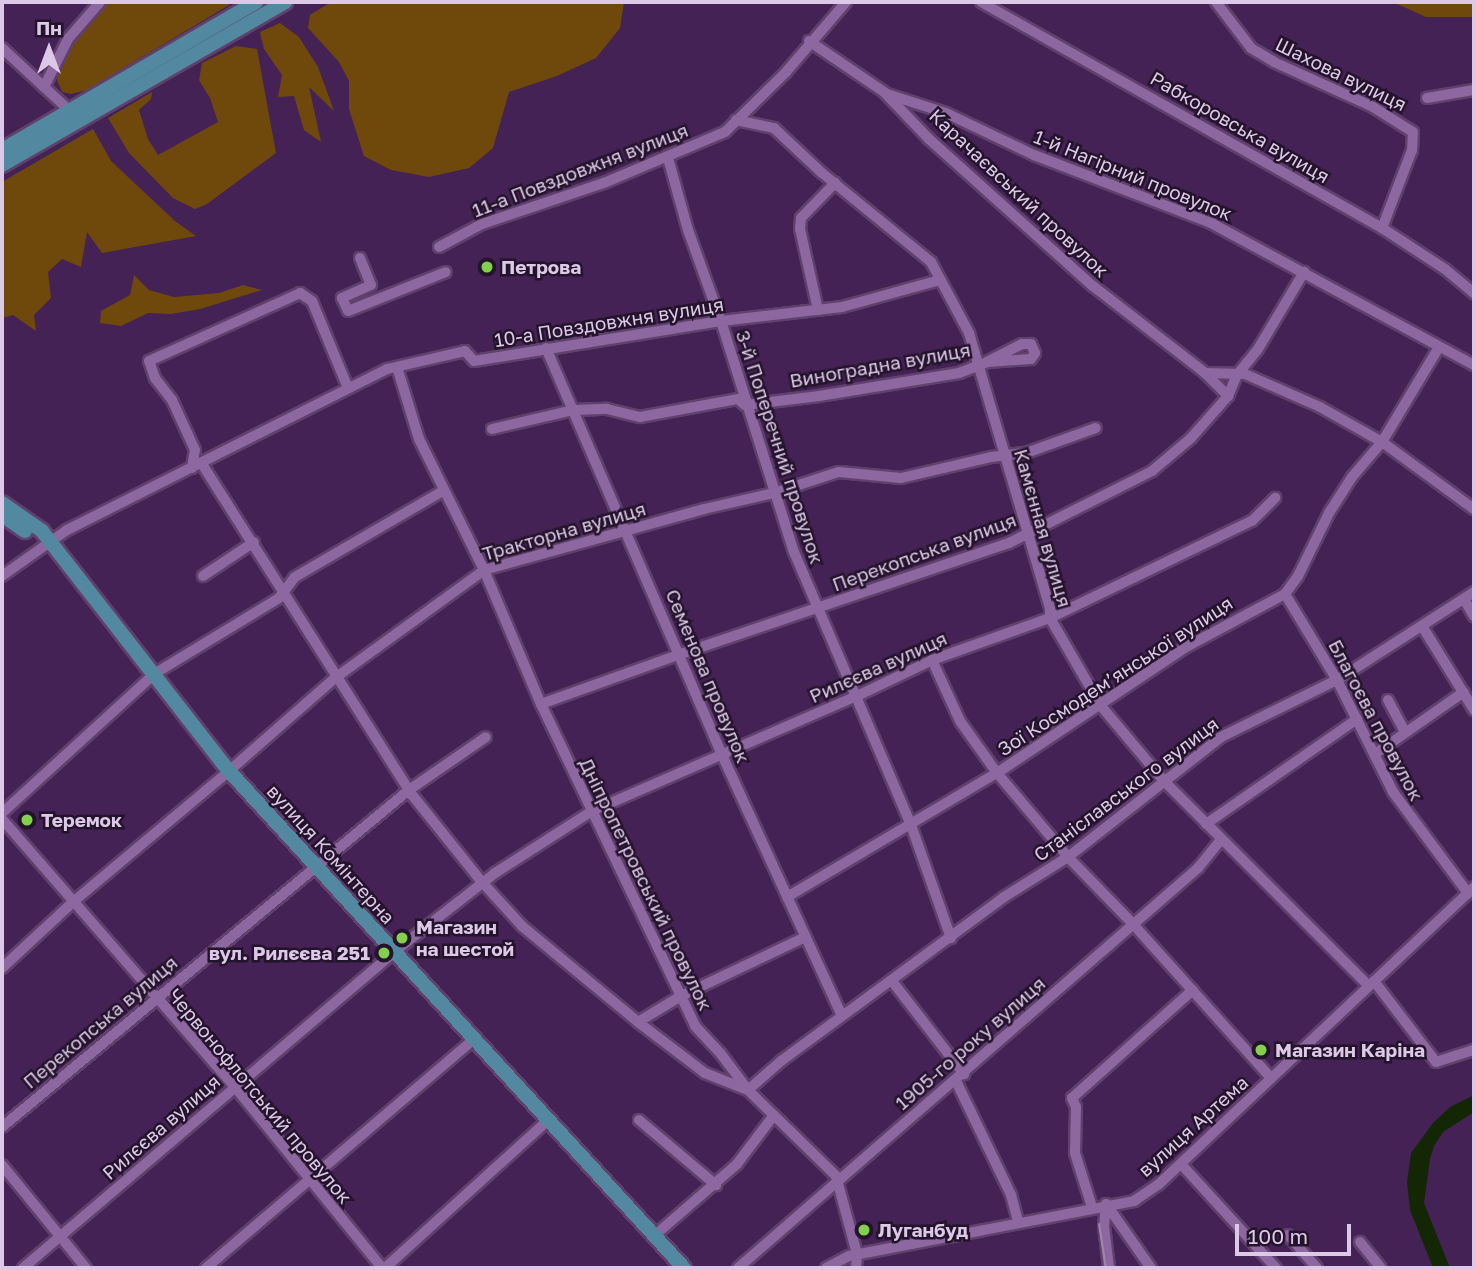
<!DOCTYPE html>
<html>
<head>
<meta charset="utf-8">
<style>
	body { margin:0 }
	#map { position:relative; width:1476px; height:1270px; overflow:hidden; background:#452255; font-family:"Golos Text",sans-serif }
	div>[style] { position:absolute }
	[style*='--x'] { left:calc(var(--x)*1px); top:calc(var(--y)*1px); width:calc(var(--w)*1px); rotate:calc(var(--a)*1deg) }
	.green>* { inset:0; background:#6e490b }
	.water>* { inset:0; background:#132705 }
	.roads { filter:drop-shadow(2px 0 #60416d) drop-shadow(-2px 0 #60416d) drop-shadow(0 2px #60416d) drop-shadow(0 -2px #60416d) }
	.minor>* { height:10px; margin:-5px; padding:0 5px; transform-origin:5px; border-radius:5px; background:#8d679f }
	.major>* { height:14px; margin:-7px; padding:0 7px; transform-origin:7px; border-radius:7px; background:#5289a0 }
	.tram>* { height:2px; margin:-1px; padding:0 1px; transform-origin:1px; border-radius:1px; background:#a085ac }
	.dots>* { width:19px; height:19px; translate:-50% -50%; box-sizing:border-box; border:4px solid #24142b; border-radius:50% }
	span { translate:-50% -50%; white-space:nowrap; text-align:center; line-height:1.15; -webkit-text-stroke:5px #24142b; paint-order:stroke }
	.street-label { font-size:19px; color:#ddc8e7 }
	.poi-label { font-size:19px; color:#ddc8e7; font-weight:700 }
	.left { translate:0 -50%; text-align:left }
	.right { translate:-100% -50%; text-align:right }
	.frame { position:absolute; inset:0; border:4px solid #ddc8e7; pointer-events:none }
	.north { position:absolute; left:14px; top:14px; width:70px; height:70px; -webkit-text-stroke:5px #24142b; paint-order:stroke; rotate:0deg; font-size:19px; font-weight:700; line-height:28px; text-align:center; color:#ddc8e7 }
	.north::after { content:''; display:block; margin:auto; width:24px; height:32px; background:#ddc8e7; clip-path:polygon(50% 0,100% 100%,50% 72%,0 100%) }
	.scale { position:absolute; left:1235px; top:1224px; width:116px; height:32px; box-sizing:border-box; border:4px solid #ddc8e7; border-top:0; padding-left:9px; font-size:21px; line-height:24px; white-space:nowrap; color:#ddc8e7; -webkit-text-stroke:5px #24142b; paint-order:stroke }
</style>
</head>
<body>
<div id="map">
	<div class="green">
		<i style="clip-path:polygon(109px 2px,234px 2px,87px 90px,71px 94px,62px 92px,57px 80px,59px 65px,69px 47px)"></i>
		<i style="clip-path:polygon(331px 2px,624px 2px,620px 28px,596px 58px,557px 76px,509px 92px,493px 148px,469px 168px,429px 177px,391px 170px,364px 156px,349px 109px,349px 81px,339px 62px,308px 28px,310px 15px)"></i>
		<i style="clip-path:polygon(1393px 2px,1474px 2px,1474px 17px,1426px 17px)"></i>
		<i style="clip-path:polygon(280px 23px,299px 37px,318px 67px,334px 111px,309px 87px,321px 142px,304px 130px,294px 96px,278px 97px,282px 75px,264px 49px,260px 32px)"></i>
		<i style="clip-path:polygon(236px 46px,257px 49px,276px 153px,207px 204px,195px 209px,173px 198px,129px 153px,108px 118px,152px 92px,151px 99px,139px 110px,148px 139px,158px 155px,218px 122px,210px 98px,199px 80px,202px 63px)"></i>
		<i style="clip-path:polygon(93px 129px,111px 161px,175px 221px,196px 236px,102px 253px,87px 232px,81px 267px,62px 259px,48px 272px,51px 298px,34px 315px,36px 331px,13px 315px,2px 318px,2px 182px)"></i>
		<i style="clip-path:polygon(134px 275px,149px 290px,174px 297px,219px 293px,243px 285px,262px 290px,200px 309px,171px 314px,148px 313px,121px 326px,100px 323px,101px 311px,130px 295px)"></i>
	</div>
	<div class="water">
		<i style="clip-path:polygon(1474px 1095px,1474px 1112px,1443px 1132px,1434px 1146px,1430px 1159px,1424px 1203px,1450px 1268px,1433px 1268px,1410px 1210px,1407px 1182px,1411px 1153px,1433px 1123px,1450px 1107px)"></i>
	</div>
	<div class="roads">
		<div class="minor">
			<i style="--x:981;--y:2;--w:460;--a:29.4"></i>
			<i style="--x:1382;--y:228;--w:75;--a:33.1"></i>
			<i style="--x:1445;--y:269;--w:38;--a:40"></i>
			<i style="--x:1216;--y:2;--w:58;--a:52.7"></i>
			<i style="--x:1251;--y:48;--w:27;--a:31"></i>
			<i style="--x:1274;--y:62;--w:109;--a:24.4"></i>
			<i style="--x:1373;--y:107;--w:47;--a:32"></i>
			<i style="--x:1413;--y:132;--w:18;--a:93"></i>
			<i style="--x:1412;--y:150;--w:84;--a:111"></i>
			<i style="--x:809;--y:41;--w:91;--a:34.2"></i>
			<i style="--x:884;--y:92;--w:65;--a:46.2"></i>
			<i style="--x:929;--y:139;--w:220;--a:41.9"></i>
			<i style="--x:1093;--y:286;--w:142;--a:37.8"></i>
			<i style="--x:1205;--y:373;--w:40;--a:1.4"></i>
			<i style="--x:1245;--y:374;--w:82;--a:23.7"></i>
			<i style="--x:1320;--y:407;--w:71;--a:29.4"></i>
			<i style="--x:1382;--y:442;--w:114;--a:36.1"></i>
			<i style="--x:2;--y:48;--w:91;--a:42.8"></i>
			<i style="--x:44;--y:87;--w:54;--a:-63.4"></i>
			<i style="--x:68;--y:39;--w:49;--a:-49.1"></i>
			<i style="--x:887;--y:94;--w:62;--a:17.9"></i>
			<i style="--x:946;--y:113;--w:98;--a:25.5"></i>
			<i style="--x:1034;--y:155;--w:190;--a:21"></i>
			<i style="--x:1211;--y:223;--w:299;--a:28.4"></i>
			<i style="--x:1427;--y:98;--w:48;--a:-9.7"></i>
			<i style="--x:736;--y:120;--w:39;--a:12"></i>
			<i style="--x:774;--y:128;--w:66;--a:43.2"></i>
			<i style="--x:822;--y:173;--w:141;--a:39.2"></i>
			<i style="--x:931;--y:262;--w:81;--a:61.8"></i>
			<i style="--x:969;--y:333;--w:288;--a:73.6"></i>
			<i style="--x:1050;--y:609;--w:9;--a:90"></i>
			<i style="--x:1050;--y:618;--w:102;--a:59.9"></i>
			<i style="--x:1101;--y:706;--w:98;--a:50"></i>
			<i style="--x:1164;--y:781;--w:288;--a:45"></i>
			<i style="--x:668;--y:158;--w:75;--a:74.5"></i>
			<i style="--x:688;--y:230;--w:97;--a:70.1"></i>
			<i style="--x:721;--y:321;--w:242;--a:72.5"></i>
			<i style="--x:794;--y:552;--w:297;--a:66.8"></i>
			<i style="--x:911;--y:825;--w:120;--a:70.5"></i>
			<i style="--x:439;--y:247;--w:49;--a:-28.1"></i>
			<i style="--x:482;--y:224;--w:129;--a:-18.6"></i>
			<i style="--x:604;--y:183;--w:131;--a:-22.9"></i>
			<i style="--x:725;--y:132;--w:86;--a:-44.5"></i>
			<i style="--x:786;--y:72;--w:92;--a:-49.4"></i>
			<i style="--x:360;--y:258;--w:29;--a:68"></i>
			<i style="--x:371;--y:285;--w:32;--a:156"></i>
			<i style="--x:342;--y:298;--w:14;--a:65"></i>
			<i style="--x:348;--y:311;--w:105;--a:-21.7"></i>
			<i style="--x:818;--y:310;--w:83;--a:-102.5"></i>
			<i style="--x:800;--y:229;--w:11;--a:-85"></i>
			<i style="--x:801;--y:218;--w:49;--a:-45.8"></i>
			<i style="--x:546;--y:348;--w:443;--a:66.6"></i>
			<i style="--x:722;--y:755;--w:287;--a:65.3"></i>
			<i style="--x:397;--y:367;--w:75;--a:73"></i>
			<i style="--x:419;--y:439;--w:146;--a:63.6"></i>
			<i style="--x:484;--y:570;--w:146;--a:67"></i>
			<i style="--x:541;--y:704;--w:357;--a:64.4"></i>
			<i style="--x:695;--y:1026;--w:38;--a:47"></i>
			<i style="--x:721;--y:1054;--w:45;--a:53.1"></i>
			<i style="--x:748;--y:1090;--w:123;--a:44.3"></i>
			<i style="--x:836;--y:1176;--w:81;--a:74.9"></i>
			<i style="--x:857;--y:1254;--w:14;--a:94"></i>
			<i style="--x:1205;--y:373;--w:33;--a:45"></i>
			<i style="--x:492;--y:429;--w:83;--a:-13.2"></i>
			<i style="--x:573;--y:410;--w:34;--a:-2"></i>
			<i style="--x:607;--y:409;--w:34;--a:14"></i>
			<i style="--x:640;--y:417;--w:100;--a:-10.4"></i>
			<i style="--x:738;--y:399;--w:9;--a:41"></i>
			<i style="--x:745;--y:405;--w:75;--a:-6.9"></i>
			<i style="--x:819;--y:396;--w:142;--a:-9.3"></i>
			<i style="--x:959;--y:373;--w:30;--a:-21"></i>
			<i style="--x:987;--y:362;--w:44;--a:-3.9"></i>
			<i style="--x:1031;--y:359;--w:7;--a:-56"></i>
			<i style="--x:1035;--y:353;--w:10;--a:-114"></i>
			<i style="--x:1031;--y:344;--w:9;--a:180"></i>
			<i style="--x:1022;--y:344;--w:39;--a:153"></i>
			<i style="--x:202;--y:464;--w:393;--a:57.6"></i>
			<i style="--x:413;--y:796;--w:110;--a:51.3"></i>
			<i style="--x:482;--y:882;--w:59;--a:47.7"></i>
			<i style="--x:522;--y:926;--w:151;--a:39.6"></i>
			<i style="--x:638;--y:1022;--w:84;--a:37.3"></i>
			<i style="--x:705;--y:1073;--w:43;--a:21.8"></i>
			<i style="--x:192;--y:468;--w:18;--a:-81"></i>
			<i style="--x:195;--y:450;--w:55;--a:-114.7"></i>
			<i style="--x:172;--y:400;--w:28;--a:-128"></i>
			<i style="--x:155;--y:378;--w:18;--a:-109"></i>
			<i style="--x:149;--y:361;--w:166;--a:-24.2"></i>
			<i style="--x:300;--y:293;--w:14;--a:34"></i>
			<i style="--x:312;--y:301;--w:94;--a:67.5"></i>
			<i style="--x:2;--y:576;--w:80;--a:-35.3"></i>
			<i style="--x:67;--y:530;--w:358;--a:-26.7"></i>
			<i style="--x:387;--y:369;--w:80;--a:-13"></i>
			<i style="--x:465;--y:351;--w:13;--a:48"></i>
			<i style="--x:474;--y:361;--w:250;--a:-9.2"></i>
			<i style="--x:721;--y:321;--w:122;--a:-6.6"></i>
			<i style="--x:842;--y:307;--w:102;--a:-15.4"></i>
			<i style="--x:203;--y:576;--w:61;--a:-33.7"></i>
			<i style="--x:1285;--y:594;--w:100;--a:58.8"></i>
			<i style="--x:1337;--y:680;--w:125;--a:63.4"></i>
			<i style="--x:1393;--y:792;--w:126;--a:53.4"></i>
			<i style="--x:1464;--y:599;--w:20;--a:60"></i>
			<i style="--x:1422;--y:626;--w:99;--a:58.2"></i>
			<i style="--x:932;--y:660;--w:67;--a:65.3"></i>
			<i style="--x:960;--y:721;--w:64;--a:54.6"></i>
			<i style="--x:997;--y:773;--w:110;--a:49.8"></i>
			<i style="--x:1068;--y:857;--w:92;--a:45.9"></i>
			<i style="--x:1132;--y:923;--w:208;--a:48.1"></i>
			<i style="--x:1388;--y:700;--w:36;--a:62"></i>
			<i style="--x:541;--y:704;--w:145;--a:-19.7"></i>
			<i style="--x:678;--y:655;--w:349;--a:-18.7"></i>
			<i style="--x:1009;--y:543;--w:160;--a:-26.7"></i>
			<i style="--x:1152;--y:471;--w:51;--a:-40.2"></i>
			<i style="--x:1191;--y:438;--w:56;--a:-48.6"></i>
			<i style="--x:1228;--y:396;--w:23;--a:-67"></i>
			<i style="--x:1237;--y:375;--w:33;--a:-51"></i>
			<i style="--x:1258;--y:349;--w:90;--a:-59.1"></i>
			<i style="--x:1375;--y:754;--w:108;--a:-34.9"></i>
			<i style="--x:2;--y:813;--w:206;--a:-42.4"></i>
			<i style="--x:154;--y:674;--w:146;--a:-31.3"></i>
			<i style="--x:279;--y:598;--w:26;--a:-53"></i>
			<i style="--x:295;--y:577;--w:171;--a:-30.2"></i>
			<i style="--x:2;--y:819;--w:355;--a:49"></i>
			<i style="--x:235;--y:1087;--w:233;--a:50.9"></i>
			<i style="--x:1206;--y:824;--w:184;--a:-34.8"></i>
			<i style="--x:787;--y:897;--w:244;--a:-30.6"></i>
			<i style="--x:997;--y:773;--w:227;--a:-33.7"></i>
			<i style="--x:1186;--y:647;--w:112;--a:-28.2"></i>
			<i style="--x:1285;--y:594;--w:22;--a:-54"></i>
			<i style="--x:1298;--y:576;--w:70;--a:-63.8"></i>
			<i style="--x:1329;--y:513;--w:43;--a:-57.4"></i>
			<i style="--x:1352;--y:477;--w:46;--a:-49.4"></i>
			<i style="--x:1382;--y:442;--w:111;--a:-59"></i>
			<i style="--x:2;--y:968;--w:97;--a:-42.9"></i>
			<i style="--x:73;--y:902;--w:204;--a:-40"></i>
			<i style="--x:229;--y:771;--w:141;--a:-41.3"></i>
			<i style="--x:335;--y:678;--w:184;--a:-35.9"></i>
			<i style="--x:484;--y:570;--w:228;--a:-15.5"></i>
			<i style="--x:704;--y:509;--w:72;--a:-12.9"></i>
			<i style="--x:774;--y:493;--w:58;--a:-18.1"></i>
			<i style="--x:829;--y:475;--w:10;--a:-17"></i>
			<i style="--x:839;--y:472;--w:62;--a:5.5"></i>
			<i style="--x:901;--y:478;--w:92;--a:-13.1"></i>
			<i style="--x:991;--y:457;--w:35;--a:-7"></i>
			<i style="--x:1026;--y:453;--w:74;--a:-19.7"></i>
			<i style="--x:892;--y:981;--w:118;--a:52.3"></i>
			<i style="--x:1374;--y:981;--w:102;--a:52.6"></i>
			<i style="--x:1436;--y:1062;--w:40;--a:-18"></i>
			<i style="--x:638;--y:1022;--w:50;--a:-31.2"></i>
			<i style="--x:681;--y:996;--w:137;--a:-25.4"></i>
			<i style="--x:956;--y:1081;--w:127;--a:64.2"></i>
			<i style="--x:1011;--y:1195;--w:27;--a:75"></i>
			<i style="--x:748;--y:1090;--w:44;--a:-41.3"></i>
			<i style="--x:781;--y:1061;--w:277;--a:-36.3"></i>
			<i style="--x:1004;--y:897;--w:75;--a:-32"></i>
			<i style="--x:1068;--y:857;--w:194;--a:-38.1"></i>
			<i style="--x:1221;--y:737;--w:129;--a:-26.2"></i>
			<i style="--x:1337;--y:680;--w:163;--a:-32.7"></i>
			<i style="--x:639;--y:1120;--w:101;--a:40.2"></i>
			<i style="--x:2;--y:1127;--w:528;--a:-39.63"></i>
			<i style="--x:409;--y:790;--w:93;--a:-34.5"></i>
			<i style="--x:1181;--y:1164;--w:141;--a:47.6"></i>
			<i style="--x:2;--y:1165;--w:133;--a:50.8"></i>
			<i style="--x:1106;--y:1204;--w:78;--a:54.9"></i>
			<i style="--x:1106;--y:1204;--w:22;--a:95"></i>
			<i style="--x:1104;--y:1226;--w:42;--a:83.2"></i>
			<i style="--x:1092;--y:1207;--w:57;--a:-107.5"></i>
			<i style="--x:1075;--y:1153;--w:46;--a:-88.8"></i>
			<i style="--x:1076;--y:1107;--w:10;--a:-114"></i>
			<i style="--x:1072;--y:1098;--w:162;--a:-41.8"></i>
			<i style="--x:1288;--y:1235;--w:44;--a:48.7"></i>
			<i style="--x:654;--y:1236;--w:110;--a:-40.9"></i>
			<i style="--x:737;--y:1164;--w:61;--a:-52.9"></i>
			<i style="--x:1360;--y:1242;--w:33;--a:51"></i>
			<i style="--x:23;--y:1268;--w:487;--a:-40.4"></i>
			<i style="--x:394;--y:952;--w:128;--a:-38"></i>
			<i style="--x:495;--y:873;--w:115;--a:-32.6"></i>
			<i style="--x:592;--y:811;--w:289;--a:-23.5"></i>
			<i style="--x:857;--y:696;--w:83;--a:-25.6"></i>
			<i style="--x:932;--y:660;--w:125;--a:-19.6"></i>
			<i style="--x:1050;--y:618;--w:224;--a:-25.7"></i>
			<i style="--x:1252;--y:521;--w:33;--a:-45"></i>
			<i style="--x:206;--y:1268;--w:353;--a:-40.5"></i>
			<i style="--x:385;--y:1268;--w:220;--a:-42.2"></i>
			<i style="--x:738;--y:1268;--w:610;--a:-41.01"></i>
			<i style="--x:1198;--y:868;--w:36;--a:-51"></i>
			<i style="--x:826;--y:1268;--w:26;--a:-28"></i>
			<i style="--x:849;--y:1256;--w:290;--a:-10.9"></i>
			<i style="--x:1134;--y:1201;--w:30;--a:-34"></i>
			<i style="--x:1159;--y:1184;--w:433;--a:-43.3"></i>
		</div>
		<div class="major">
			<i style="--x:2;--y:150;--w:294;--a:-30.2"></i>
			<i style="--x:2;--y:165;--w:327;--a:-29.9"></i>
			<i style="--x:2;--y:503;--w:49;--a:35"></i>
			<i style="--x:42;--y:531;--w:304;--a:52.1"></i>
			<i style="--x:229;--y:771;--w:674;--a:47.53"></i>
			<i style="--x:2;--y:515;--w:28;--a:35"></i>
		</div>
	</div>
	<div class="tram">
		<i style="--x:1099;--y:1224;--w:45;--a:81"></i>
	</div>
	<div class="dots">
		<i style="left:487px;top:267px;background:#84d04e"></i>
		<i style="left:27px;top:820px;background:#84d04e"></i>
		<i style="left:402px;top:938px;background:#84d04e"></i>
		<i style="left:384px;top:953px;background:#84d04e"></i>
		<i style="left:1261px;top:1050px;background:#84d04e"></i>
		<i style="left:864px;top:1230px;background:#84d04e"></i>
	</div>
	<div class="street-label">
		<span style="left:1341px;top:74px;rotate:26deg">Шахова вулиця</span>
		<span style="left:1240px;top:127px;rotate:30deg">Рабкоровська вулиця</span>
		<span style="left:580px;top:170px;rotate:-21deg">11-а Повздовжня вулиця</span>
		<span style="left:1133px;top:175px;rotate:22deg">1-й Нагірний провулок</span>
		<span style="left:1019px;top:193px;rotate:43deg">Карачаєвський провулок</span>
		<span style="left:609px;top:322px;rotate:-9deg">10-а Повздовжня вулиця</span>
		<span style="left:880px;top:365px;rotate:-10deg">Виноградна вулиця</span>
		<span style="left:780px;top:447px;rotate:72deg">3-й Поперечний провулок</span>
		<span style="left:1043px;top:528px;rotate:74deg">Камєнная вулиця</span>
		<span style="left:564px;top:531px;rotate:-16deg">Тракторна вулиця</span>
		<span style="left:924px;top:552px;rotate:-20deg">Перекопська вулиця</span>
		<span style="left:878px;top:667px;rotate:-24deg">Рилєєва вулиця</span>
		<span style="left:708px;top:676px;rotate:67deg">Семенова провулок</span>
		<span style="left:1115px;top:676px;rotate:-33deg">Зої Космодем’янської вулиця</span>
		<span style="left:1376px;top:720px;rotate:62deg">Благоєва провулок</span>
		<span style="left:1126px;top:789px;rotate:-37deg">Станіславського вулиця</span>
		<span style="left:331px;top:854px;rotate:48deg">вулиця Комінтерна</span>
		<span style="left:646px;top:884px;rotate:64deg">Дніпропетровський провулок</span>
		<span style="left:100px;top:1022px;rotate:-40deg">Перекопська вулиця</span>
		<span style="left:970px;top:1043px;rotate:-41deg">1905-го року вулиця</span>
		<span style="left:260px;top:1096px;rotate:50deg">Червонофлотський провулок</span>
		<span style="left:1193px;top:1126px;rotate:-42deg">вулиця Артема</span>
		<span style="left:161px;top:1127px;rotate:-41deg">Рилєєва вулиця</span>
	</div>
	<div class="poi-label">
		<span class="left" style="left:501px;top:267px">Петрова</span>
		<span class="left" style="left:41px;top:820px">Теремок</span>
		<span class="left" style="left:416px;top:938px">Магазин<br>на шестой</span>
		<span class="right" style="left:370px;top:953px">вул. Рилєєва 251</span>
		<span class="left" style="left:1275px;top:1050px">Магазин Каріна</span>
		<span class="left" style="left:878px;top:1230px">Луганбуд</span>
	</div>
	<div class="frame"></div>
	<div class="north">Пн</div>
	<div class="scale">100 m</div>
</div>
</body>
</html>
